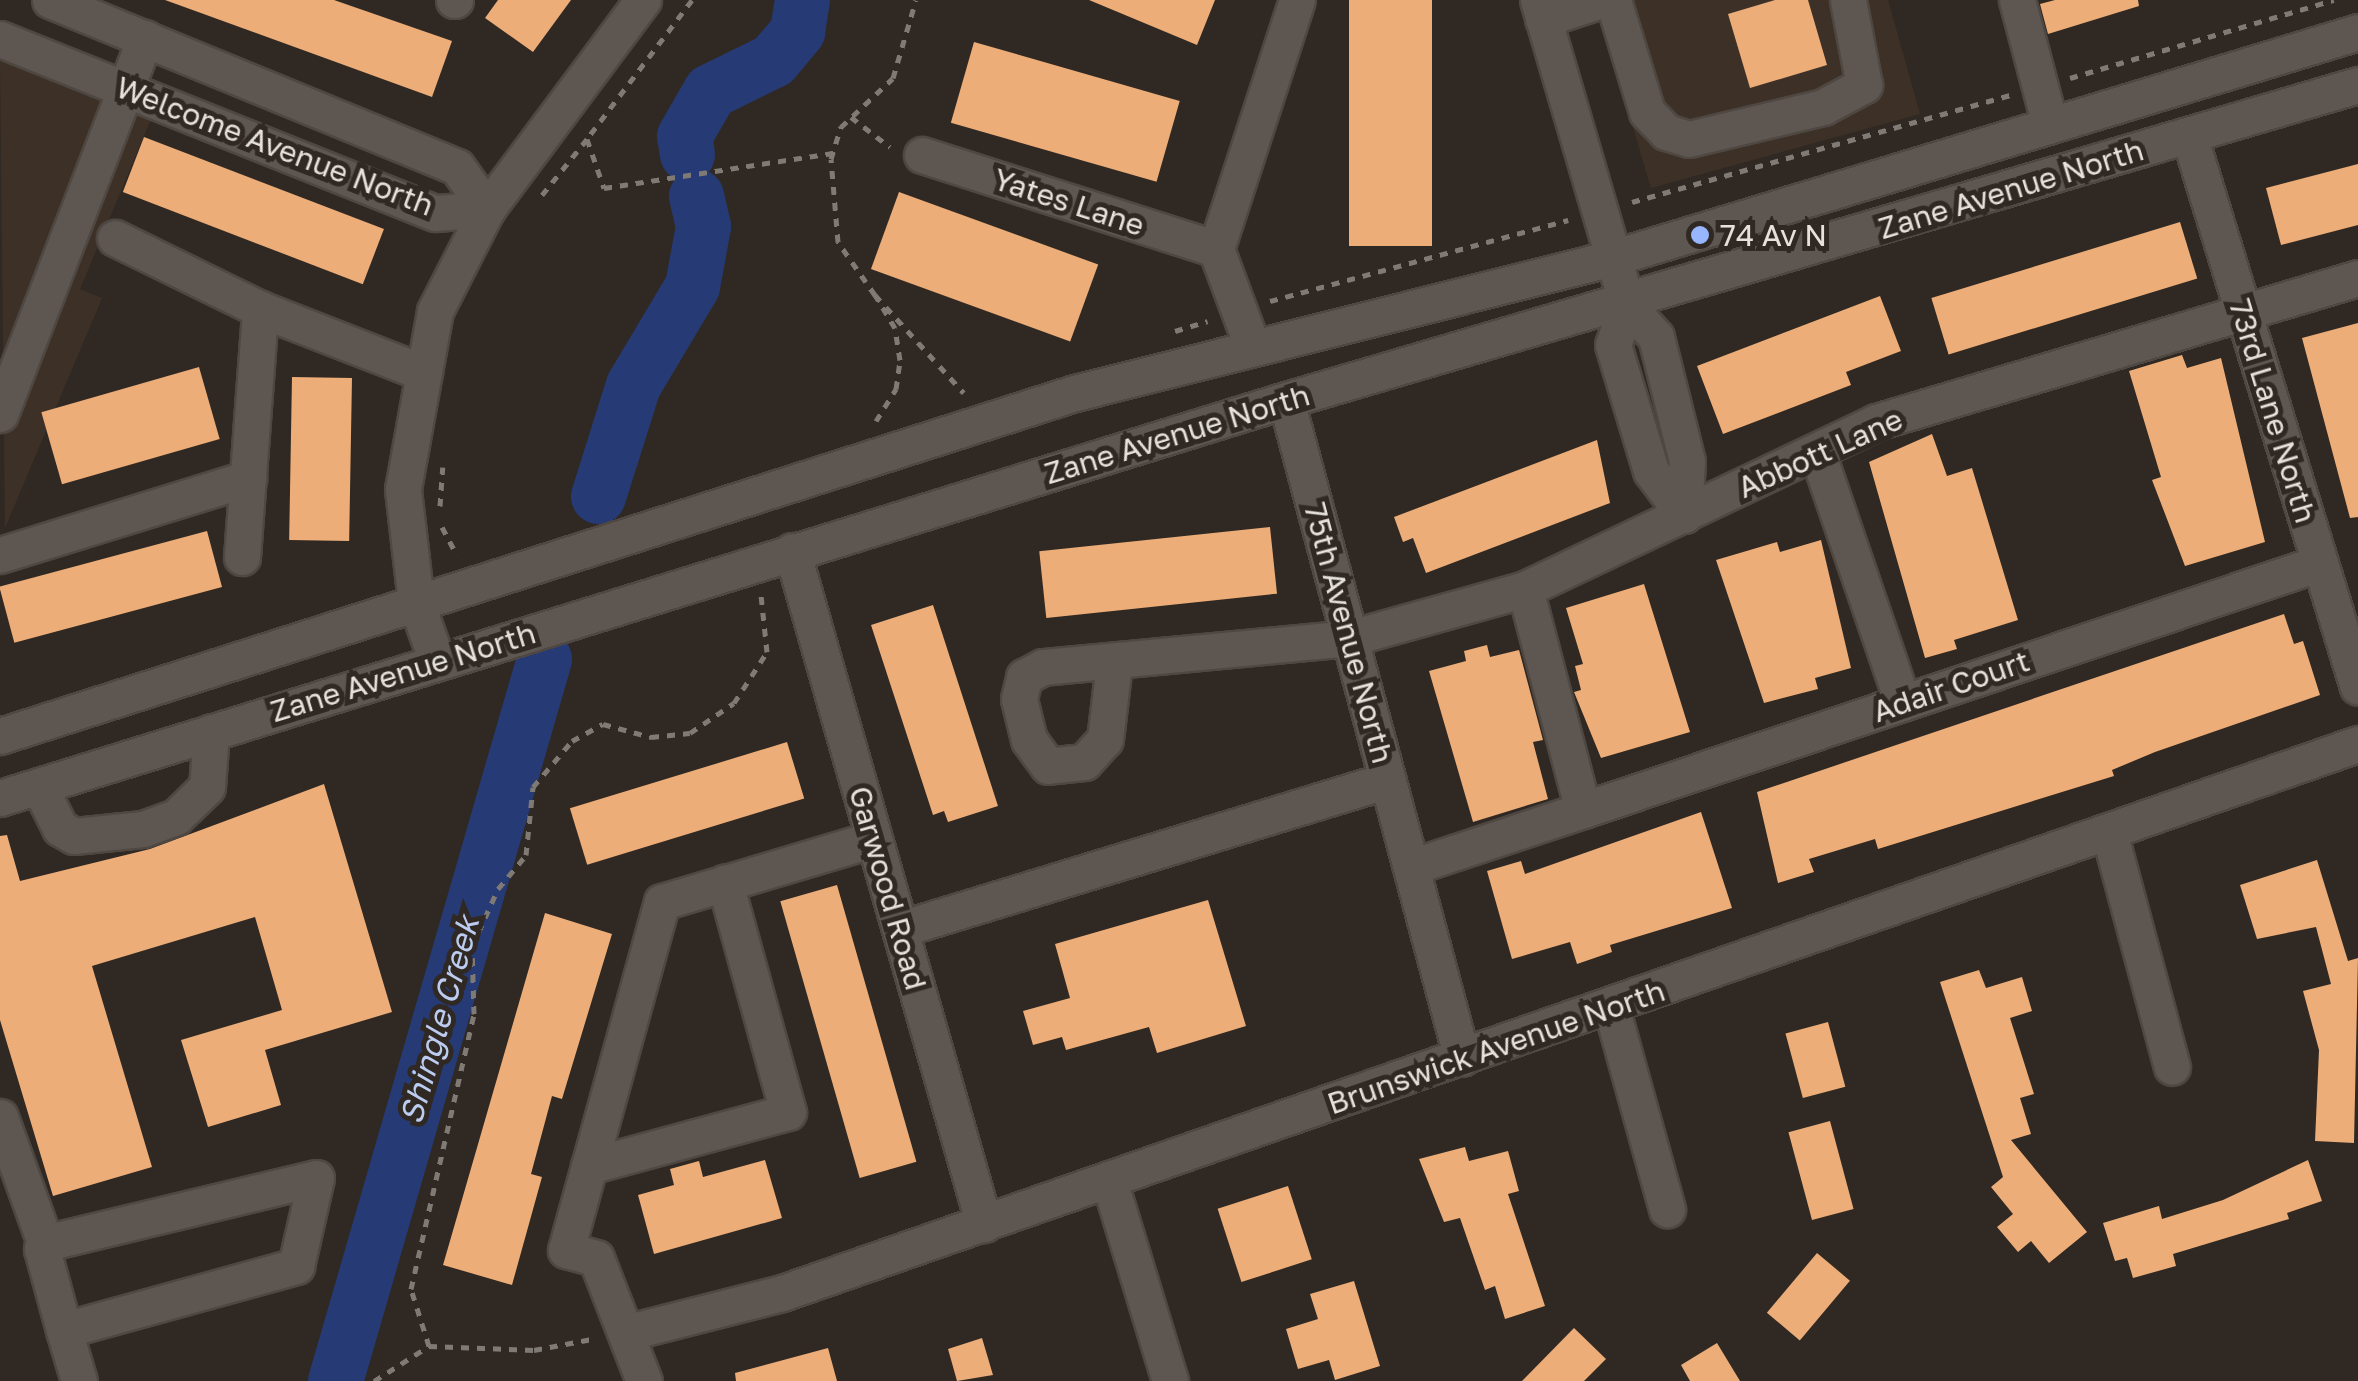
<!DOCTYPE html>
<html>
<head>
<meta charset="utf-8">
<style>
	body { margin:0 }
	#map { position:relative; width:2358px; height:1381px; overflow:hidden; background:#302923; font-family:"Golos Text",sans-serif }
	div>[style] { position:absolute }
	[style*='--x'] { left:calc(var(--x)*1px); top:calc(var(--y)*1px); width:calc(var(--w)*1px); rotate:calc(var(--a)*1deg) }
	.built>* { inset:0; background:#3d3127 }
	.river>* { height:55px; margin:-27.5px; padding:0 27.5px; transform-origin:27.5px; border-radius:27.5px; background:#263b75 }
	.building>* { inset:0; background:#edad78; transform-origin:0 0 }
	.path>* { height:5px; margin-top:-2.5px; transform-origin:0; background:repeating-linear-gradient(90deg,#807a75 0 8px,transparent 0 16px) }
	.roads { filter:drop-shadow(2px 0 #4e4742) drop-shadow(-2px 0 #4e4742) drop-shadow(0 2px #4e4742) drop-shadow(0 -2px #4e4742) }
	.minor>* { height:35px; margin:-17.5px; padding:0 17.5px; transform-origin:17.5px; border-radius:17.5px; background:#5e5650 }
	.dots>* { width:28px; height:28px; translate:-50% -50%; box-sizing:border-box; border:5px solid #302923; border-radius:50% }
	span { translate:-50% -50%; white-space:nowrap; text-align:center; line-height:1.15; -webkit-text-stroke:10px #302923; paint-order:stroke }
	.street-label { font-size:30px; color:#e6e1dd }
	.poi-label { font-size:30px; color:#e6e1dd }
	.left { translate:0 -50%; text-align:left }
	.water-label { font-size:32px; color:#bcccf0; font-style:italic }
</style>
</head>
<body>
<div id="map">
	<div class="built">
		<i style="clip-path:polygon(1595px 0,1888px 0,1920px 114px,1651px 188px)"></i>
		<i style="clip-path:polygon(0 58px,151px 119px,80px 289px,102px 298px,5px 528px)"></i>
	</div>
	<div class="river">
		<i style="--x:687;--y:154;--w:18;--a:-99"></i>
		<i style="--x:684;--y:136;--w:52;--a:-60"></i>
		<i style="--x:710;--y:91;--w:70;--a:-26.2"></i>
		<i style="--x:773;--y:60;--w:38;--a:-50"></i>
		<i style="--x:797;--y:31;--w:31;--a:-81"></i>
		<i style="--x:598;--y:496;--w:116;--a:-72.5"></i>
		<i style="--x:633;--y:385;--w:115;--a:-59.2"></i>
		<i style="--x:692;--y:286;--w:61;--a:-79.6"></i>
		<i style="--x:703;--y:226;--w:31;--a:-103"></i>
		<i style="--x:335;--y:1381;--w:752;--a:-73.86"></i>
	</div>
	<div class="building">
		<i style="clip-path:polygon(165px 0,334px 0,452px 41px,432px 97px)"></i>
		<i style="clip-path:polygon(498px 0,571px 0,533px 52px,485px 18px)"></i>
		<i style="clip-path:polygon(1089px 0,1215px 0,1197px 45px)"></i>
		<i style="left:1349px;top:0;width:83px;height:246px"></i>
		<i style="clip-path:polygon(1775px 0,1808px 0,1827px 65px,1750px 88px,1728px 14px)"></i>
		<i style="clip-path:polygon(2055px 0,2138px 0,2139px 6px,2048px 34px,2040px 4px)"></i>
		<i style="left:974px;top:42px;width:214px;height:84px;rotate:16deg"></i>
		<i style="left:144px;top:137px;width:257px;height:59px;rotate:21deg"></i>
		<i style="clip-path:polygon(2358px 164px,2358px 225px,2281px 245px,2266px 188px)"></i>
		<i style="left:899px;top:192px;width:212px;height:82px;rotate:20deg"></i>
		<i style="left:2180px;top:222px;width:59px;height:260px;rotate:73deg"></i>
		<i style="clip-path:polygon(1880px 296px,1901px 351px,1846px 372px,1851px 385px,1723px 434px,1697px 366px)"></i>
		<i style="clip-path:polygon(2358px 323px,2358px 517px,2350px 518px,2302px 338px)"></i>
		<i style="clip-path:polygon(2182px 355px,2187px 368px,2221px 358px,2265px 542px,2185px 566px,2152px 480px,2161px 477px,2129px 371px)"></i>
		<i style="left:199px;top:367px;width:75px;height:164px;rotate:74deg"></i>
		<i style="left:292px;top:377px;width:60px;height:163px;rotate:1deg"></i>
		<i style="clip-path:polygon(1932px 434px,1947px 476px,1972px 468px,2018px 620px,1954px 640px,1957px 649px,1925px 658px,1869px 462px)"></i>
		<i style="clip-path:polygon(1597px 440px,1610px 503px,1426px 573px,1413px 538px,1403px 542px,1394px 517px)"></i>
		<i style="left:1270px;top:527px;width:67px;height:232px;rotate:84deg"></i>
		<i style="left:207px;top:531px;width:58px;height:215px;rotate:75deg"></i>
		<i style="clip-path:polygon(1821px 540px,1851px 668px,1815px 678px,1818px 689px,1764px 703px,1716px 560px,1777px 542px,1780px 552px)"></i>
		<i style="clip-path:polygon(1644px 584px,1690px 732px,1601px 758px,1574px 692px,1581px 690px,1575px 666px,1583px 664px,1566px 608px)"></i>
		<i style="clip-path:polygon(933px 605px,998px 806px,948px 822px,944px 811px,933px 815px,871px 625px)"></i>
		<i style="clip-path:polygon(2284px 614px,2294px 644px,2303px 641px,2320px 695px,2155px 752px,2112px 770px,2114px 776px,1878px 849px,1875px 839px,1809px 859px,1814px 872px,1778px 883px,1757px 792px)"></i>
		<i style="clip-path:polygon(1487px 645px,1490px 657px,1519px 650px,1543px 740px,1533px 742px,1548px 799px,1473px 822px,1429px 671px,1466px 661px,1464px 651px)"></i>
		<i style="left:787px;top:742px;width:59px;height:227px;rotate:73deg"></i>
		<i style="clip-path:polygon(324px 784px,392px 1012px,265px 1050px,281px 1105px,208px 1127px,181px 1040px,282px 1010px,255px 917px,92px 966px,152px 1167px,53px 1196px,0 1020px,0 836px,7px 835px,20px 881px,150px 849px)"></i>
		<i style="clip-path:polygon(1701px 812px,1732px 908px,1610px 945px,1612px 952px,1577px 964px,1570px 942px,1512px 959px,1487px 871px,1521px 861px,1525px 874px)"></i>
		<i style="clip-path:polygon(2317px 860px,2348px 961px,2358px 958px,2354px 1143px,2315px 1141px,2319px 1050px,2303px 991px,2331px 984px,2316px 927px,2257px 939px,2240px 885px)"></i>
		<i style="left:837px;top:885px;width:288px;height:59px;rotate:74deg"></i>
		<i style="clip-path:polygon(1208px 900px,1246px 1026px,1157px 1053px,1149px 1027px,1066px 1050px,1062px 1037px,1033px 1045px,1023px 1011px,1070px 998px,1055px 944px)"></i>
		<i style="clip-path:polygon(545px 913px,612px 934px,562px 1099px,552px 1096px,531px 1174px,542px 1177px,512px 1285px,443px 1265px)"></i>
		<i style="clip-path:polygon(1979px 970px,1986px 988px,2022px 977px,2032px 1011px,2010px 1018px,2034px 1094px,2020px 1098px,2031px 1134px,2011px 1140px,2087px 1232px,2049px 1263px,2031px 1241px,2018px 1252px,1997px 1227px,2013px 1214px,1991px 1187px,2003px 1177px,1940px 982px)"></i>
		<i style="left:1828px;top:1022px;width:67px;height:44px;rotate:75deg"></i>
		<i style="left:1830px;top:1121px;width:91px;height:43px;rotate:75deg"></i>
		<i style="clip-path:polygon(1465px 1147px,1469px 1161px,1508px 1151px,1519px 1191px,1508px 1194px,1545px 1306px,1505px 1319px,1495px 1286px,1485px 1290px,1460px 1218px,1444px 1222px,1419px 1159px)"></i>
		<i style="clip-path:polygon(765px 1160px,782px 1218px,654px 1254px,638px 1195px,674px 1185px,670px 1169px,699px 1161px,703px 1177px)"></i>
		<i style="clip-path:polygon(2308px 1160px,2322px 1201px,2287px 1213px,2289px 1219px,2173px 1254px,2176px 1266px,2133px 1278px,2127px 1258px,2115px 1261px,2103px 1223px,2159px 1206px,2162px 1219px,2223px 1200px)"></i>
		<i style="left:1288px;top:1186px;width:77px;height:74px;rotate:72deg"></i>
		<i style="left:1817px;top:1253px;width:43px;height:78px;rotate:40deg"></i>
		<i style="clip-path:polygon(1354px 1281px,1380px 1366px,1335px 1380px,1329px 1360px,1298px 1369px,1286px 1329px,1318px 1319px,1310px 1294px)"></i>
		<i style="clip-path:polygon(1574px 1328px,1606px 1359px,1584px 1381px,1522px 1381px)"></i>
		<i style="clip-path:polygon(982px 1338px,993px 1375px,957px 1381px,948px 1349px)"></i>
		<i style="clip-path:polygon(1717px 1343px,1740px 1381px,1690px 1381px,1681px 1365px)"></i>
		<i style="clip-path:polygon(828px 1348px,837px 1381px,736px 1381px,735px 1373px)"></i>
	</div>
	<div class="path">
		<i style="--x:692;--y:0;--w:174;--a:127.1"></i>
		<i style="--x:587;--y:139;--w:52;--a:70.9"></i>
		<i style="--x:604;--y:188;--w:232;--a:-8.7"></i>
		<i style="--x:2070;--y:78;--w:275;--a:-16.5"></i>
		<i style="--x:851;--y:117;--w:49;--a:37.6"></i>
		<i style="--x:542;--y:195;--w:72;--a:-51.2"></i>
		<i style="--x:1632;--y:202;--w:394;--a:-15.8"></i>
		<i style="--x:875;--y:295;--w:65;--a:-124.9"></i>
		<i style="--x:838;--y:242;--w:83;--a:-94.8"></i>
		<i style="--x:831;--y:159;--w:34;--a:-73"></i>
		<i style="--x:841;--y:127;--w:71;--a:-43.3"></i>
		<i style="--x:893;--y:78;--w:81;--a:-73.6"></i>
		<i style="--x:1270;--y:301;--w:309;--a:-15.2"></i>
		<i style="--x:1175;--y:331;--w:34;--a:-17"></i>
		<i style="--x:876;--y:421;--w:38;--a:-58"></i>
		<i style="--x:896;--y:389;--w:29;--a:-82"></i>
		<i style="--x:900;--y:360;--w:32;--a:-99"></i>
		<i style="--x:895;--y:328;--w:39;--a:-121"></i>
		<i style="--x:875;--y:295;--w:132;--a:47.8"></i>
		<i style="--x:440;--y:506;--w:39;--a:-86"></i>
		<i style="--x:442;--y:527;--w:32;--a:62"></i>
		<i style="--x:429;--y:1346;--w:60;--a:-107.5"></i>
		<i style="--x:411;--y:1289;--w:282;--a:-77.1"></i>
		<i style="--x:474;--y:1014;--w:67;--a:-91.7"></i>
		<i style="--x:472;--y:947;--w:64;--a:-65.9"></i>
		<i style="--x:498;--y:889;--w:44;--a:-50.5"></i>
		<i style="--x:526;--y:855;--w:68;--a:-84.1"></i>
		<i style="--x:533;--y:787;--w:60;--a:-49.7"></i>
		<i style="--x:572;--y:741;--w:35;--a:-29"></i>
		<i style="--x:603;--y:724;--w:50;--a:15.2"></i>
		<i style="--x:651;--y:737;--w:39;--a:-6"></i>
		<i style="--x:690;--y:733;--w:53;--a:-34.3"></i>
		<i style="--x:734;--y:703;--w:61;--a:-57.1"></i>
		<i style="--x:767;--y:652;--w:57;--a:-96"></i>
		<i style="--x:374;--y:1381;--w:65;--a:-32.5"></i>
		<i style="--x:429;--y:1346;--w:105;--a:2.2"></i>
		<i style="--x:534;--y:1350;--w:59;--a:-10.7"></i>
	</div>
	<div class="roads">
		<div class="minor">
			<i style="--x:50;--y:0;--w:440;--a:22.3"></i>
			<i style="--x:457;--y:167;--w:52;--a:54.5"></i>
			<i style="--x:454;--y:0;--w:1;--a:0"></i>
			<i style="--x:1538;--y:0;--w:318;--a:73.7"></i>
			<i style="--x:1627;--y:305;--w:43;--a:47.8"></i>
			<i style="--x:1656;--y:337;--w:128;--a:76"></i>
			<i style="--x:1687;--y:461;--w:54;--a:93.2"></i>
			<i style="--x:1613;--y:0;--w:117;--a:73.1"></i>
			<i style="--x:1647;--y:112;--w:28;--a:46"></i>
			<i style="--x:1666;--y:132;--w:24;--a:17"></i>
			<i style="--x:1689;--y:139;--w:138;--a:-13.4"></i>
			<i style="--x:1823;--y:107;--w:47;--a:-28.2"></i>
			<i style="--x:1864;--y:85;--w:86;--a:-100.7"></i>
			<i style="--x:2017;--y:0;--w:129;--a:75.2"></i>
			<i style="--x:1543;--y:19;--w:62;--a:-17.9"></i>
			<i style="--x:0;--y:39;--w:469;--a:21.8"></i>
			<i style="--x:436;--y:213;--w:51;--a:-4.5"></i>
			<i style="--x:2189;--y:135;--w:577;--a:72.98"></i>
			<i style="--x:922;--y:155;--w:309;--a:17.7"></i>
			<i style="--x:115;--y:238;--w:161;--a:26.1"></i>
			<i style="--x:260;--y:309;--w:176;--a:21.3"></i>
			<i style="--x:1627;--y:305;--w:42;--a:109.3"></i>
			<i style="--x:1613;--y:345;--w:132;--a:73.2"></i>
			<i style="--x:1651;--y:471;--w:55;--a:53.1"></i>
			<i style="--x:1251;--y:343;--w:100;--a:-110.4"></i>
			<i style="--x:1216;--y:249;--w:262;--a:-72"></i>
			<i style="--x:1286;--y:400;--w:681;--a:75.03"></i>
			<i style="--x:0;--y:414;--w:403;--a:-68.9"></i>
			<i style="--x:1818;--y:455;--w:262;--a:71.1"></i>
			<i style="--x:792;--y:551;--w:700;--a:74.08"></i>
			<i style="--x:0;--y:555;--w:260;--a:-17.2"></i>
			<i style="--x:242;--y:557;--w:249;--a:-85.8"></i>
			<i style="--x:437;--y:662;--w:64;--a:-109.3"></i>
			<i style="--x:416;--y:602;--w:114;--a:-96.6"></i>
			<i style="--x:403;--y:489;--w:181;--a:-79.8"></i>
			<i style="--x:435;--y:311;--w:114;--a:-63"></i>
			<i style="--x:487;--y:209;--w:261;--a:-53.3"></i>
			<i style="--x:1114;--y:664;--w:76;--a:96.8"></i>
			<i style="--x:1105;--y:739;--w:31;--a:132"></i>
			<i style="--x:1084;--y:762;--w:36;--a:174"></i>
			<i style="--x:1048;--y:766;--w:32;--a:-126"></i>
			<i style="--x:1029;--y:740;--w:42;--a:-103.7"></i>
			<i style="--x:1019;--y:699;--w:23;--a:-77"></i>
			<i style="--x:1024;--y:677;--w:21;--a:-28"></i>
			<i style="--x:1043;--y:667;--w:308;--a:-5.4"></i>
			<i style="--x:1350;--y:638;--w:182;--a:-15.6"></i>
			<i style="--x:1525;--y:589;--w:389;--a:-25.4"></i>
			<i style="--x:1876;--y:422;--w:503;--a:-16.63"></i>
			<i style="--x:0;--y:736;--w:1128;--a:-17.7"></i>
			<i style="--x:1075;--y:393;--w:554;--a:-14.11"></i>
			<i style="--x:1612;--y:258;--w:779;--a:-16.85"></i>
			<i style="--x:39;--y:786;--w:47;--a:63.4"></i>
			<i style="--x:60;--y:828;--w:16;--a:30"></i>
			<i style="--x:74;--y:836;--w:69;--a:-5.8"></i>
			<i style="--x:143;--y:829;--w:35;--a:-20"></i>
			<i style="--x:176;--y:817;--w:43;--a:-44.1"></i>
			<i style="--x:207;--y:787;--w:55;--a:-85.8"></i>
			<i style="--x:0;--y:798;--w:1346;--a:-17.2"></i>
			<i style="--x:1286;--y:400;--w:1117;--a:-16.38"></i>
			<i style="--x:1583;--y:810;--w:777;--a:-18.53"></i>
			<i style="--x:2109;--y:832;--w:243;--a:75"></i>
			<i style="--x:1411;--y:867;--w:181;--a:-18.3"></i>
			<i style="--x:1583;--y:810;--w:228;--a:-104.7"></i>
			<i style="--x:900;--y:929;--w:510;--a:-16.98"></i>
			<i style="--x:1611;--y:1007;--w:210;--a:74.5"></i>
			<i style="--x:0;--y:1117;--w:134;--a:70.3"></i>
			<i style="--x:589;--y:1166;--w:206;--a:-15.2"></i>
			<i style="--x:788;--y:1112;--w:238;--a:-105.4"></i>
			<i style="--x:1109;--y:1180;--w:210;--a:73.1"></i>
			<i style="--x:64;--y:1330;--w:241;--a:-15.4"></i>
			<i style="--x:296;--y:1266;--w:90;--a:-77.2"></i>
			<i style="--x:316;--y:1178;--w:279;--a:166.5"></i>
			<i style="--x:45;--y:1243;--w:7;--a:117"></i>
			<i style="--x:42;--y:1249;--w:84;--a:74.8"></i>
			<i style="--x:64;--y:1330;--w:53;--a:73.6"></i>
			<i style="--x:629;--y:1332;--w:158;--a:-14.3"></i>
			<i style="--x:782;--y:1293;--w:1669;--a:-19.21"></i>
			<i style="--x:644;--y:1381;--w:132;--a:-111.3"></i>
			<i style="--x:596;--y:1258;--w:31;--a:-165"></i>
			<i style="--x:566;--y:1250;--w:361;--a:-74.6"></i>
			<i style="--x:662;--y:902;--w:221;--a:-16.6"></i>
		</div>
	</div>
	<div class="dots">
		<i style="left:1700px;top:235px;background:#97b6fd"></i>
	</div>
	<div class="street-label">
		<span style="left:275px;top:146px;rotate:21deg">Welcome Avenue North</span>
		<span style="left:2011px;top:189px;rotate:-17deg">Zane Avenue North</span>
		<span style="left:1069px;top:202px;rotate:18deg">Yates Lane</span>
		<span style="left:2273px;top:411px;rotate:73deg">73rd Lane North</span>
		<span style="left:1177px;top:434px;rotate:-17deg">Zane Avenue North</span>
		<span style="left:1820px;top:453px;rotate:-24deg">Abbott Lane</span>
		<span style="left:1349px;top:633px;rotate:75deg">75th Avenue North</span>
		<span style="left:403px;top:672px;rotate:-17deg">Zane Avenue North</span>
		<span style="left:1951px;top:686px;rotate:-19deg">Adair Court</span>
		<span style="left:888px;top:888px;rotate:74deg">Garwood Road</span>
		<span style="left:1496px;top:1047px;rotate:-19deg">Brunswick Avenue North</span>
	</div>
	<div class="poi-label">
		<span class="left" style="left:1720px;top:235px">74 Av N</span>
	</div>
	<div class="water-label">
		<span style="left:439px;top:1020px;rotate:-74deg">Shingle Creek</span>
	</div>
</div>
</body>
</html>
